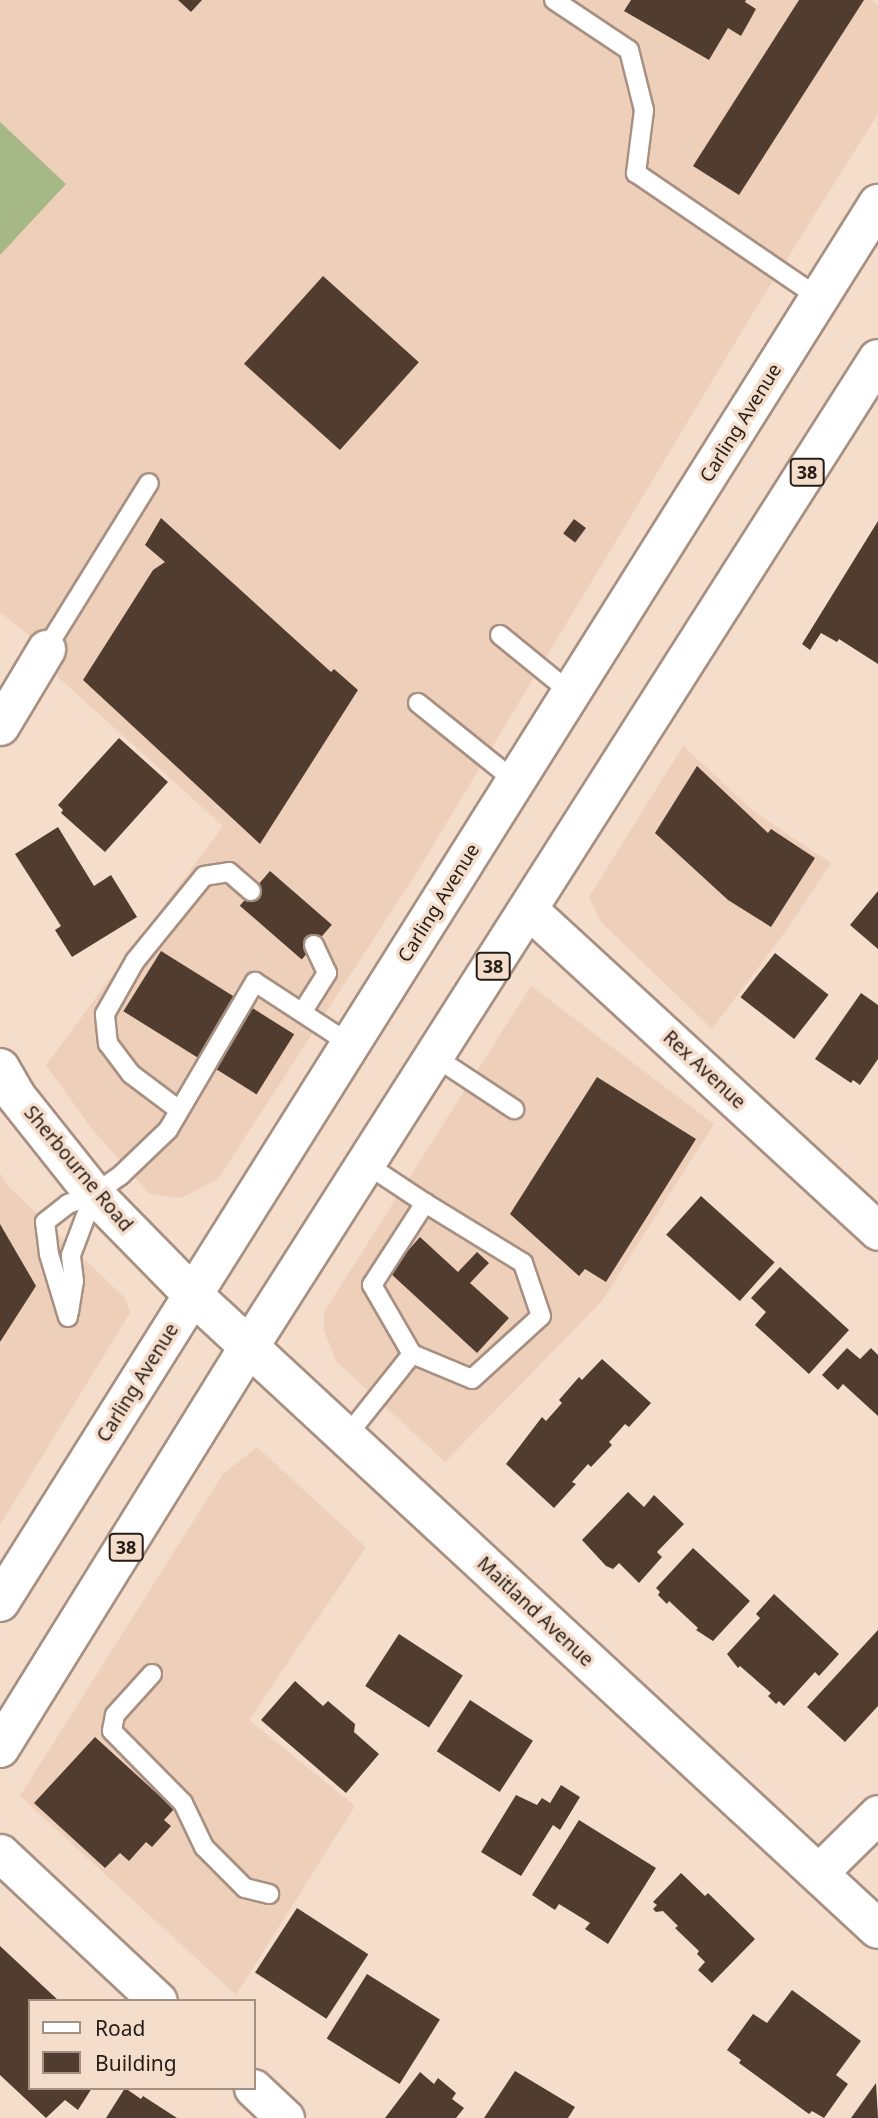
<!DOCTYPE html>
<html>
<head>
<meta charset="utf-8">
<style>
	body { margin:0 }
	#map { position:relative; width:878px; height:2118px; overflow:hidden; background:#f5ddcc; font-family:"Noto Sans",sans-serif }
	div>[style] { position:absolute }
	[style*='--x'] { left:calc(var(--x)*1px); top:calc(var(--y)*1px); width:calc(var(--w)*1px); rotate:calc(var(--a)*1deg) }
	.built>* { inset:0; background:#eecfba }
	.green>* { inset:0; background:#a6b886 }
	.building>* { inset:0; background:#503d2f; transform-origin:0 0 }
	.roads { filter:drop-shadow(2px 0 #a79081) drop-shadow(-2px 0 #a79081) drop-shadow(0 2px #a79081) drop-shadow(0 -2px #a79081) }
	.service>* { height:18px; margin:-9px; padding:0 9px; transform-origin:9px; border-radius:9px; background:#fff }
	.minor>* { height:37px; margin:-18.5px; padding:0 18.5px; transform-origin:18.5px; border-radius:18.5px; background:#fff }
	.tertiary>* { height:38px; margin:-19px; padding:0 19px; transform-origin:19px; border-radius:19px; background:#fff }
	.secondary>* { height:38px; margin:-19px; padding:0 19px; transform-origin:19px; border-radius:19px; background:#fff }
	.primary>* { height:38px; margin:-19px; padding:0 19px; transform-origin:19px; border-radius:19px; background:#fff }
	span { translate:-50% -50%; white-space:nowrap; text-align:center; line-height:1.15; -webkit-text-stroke:7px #f5ddcc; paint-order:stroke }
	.shield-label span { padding:2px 5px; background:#f5ddcc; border:2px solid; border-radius:5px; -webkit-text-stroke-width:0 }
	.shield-label { font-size:18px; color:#251c16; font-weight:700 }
	.street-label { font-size:19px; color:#251c16 }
	.legend { position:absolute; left:28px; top:1999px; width:228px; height:91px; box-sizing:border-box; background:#f5ddcc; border:2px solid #a29083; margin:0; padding:9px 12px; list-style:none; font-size:21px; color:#251c16 }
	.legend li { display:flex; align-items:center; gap:14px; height:35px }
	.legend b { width:35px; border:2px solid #a29083 }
</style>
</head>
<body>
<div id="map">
	<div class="built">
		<i style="clip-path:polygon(0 0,872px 0,878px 6px,878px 114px,756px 308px,419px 869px,218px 1179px,181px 1198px,150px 1194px,92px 1129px,46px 1065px,223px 826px,59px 678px,46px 649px,0 612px)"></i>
		<i style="clip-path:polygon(683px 746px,754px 812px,831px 863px,785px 932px,712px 1029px,601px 922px,589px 897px)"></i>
		<i style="clip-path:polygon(531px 986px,714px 1124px,602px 1301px,445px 1462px,336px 1361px,324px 1330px,324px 1312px)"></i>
		<i style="clip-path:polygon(0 1173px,7px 1185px,126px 1299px,130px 1313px,0 1525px)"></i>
		<i style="clip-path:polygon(257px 1447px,366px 1547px,249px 1720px,355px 1806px,236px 1995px,20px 1796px,223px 1474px)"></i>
	</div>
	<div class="green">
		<i style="clip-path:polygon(0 122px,66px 184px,0 255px)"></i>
	</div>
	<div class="building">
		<i style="clip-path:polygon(178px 0,202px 0,191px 12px)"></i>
		<i style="clip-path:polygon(631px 0,746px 0,745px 2px,756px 9px,741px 36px,728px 28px,709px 60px,624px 11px)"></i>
		<i style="clip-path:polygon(799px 0,864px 0,739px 195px,693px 166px)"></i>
		<i style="left:323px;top:276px;width:129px;height:118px;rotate:42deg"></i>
		<i style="clip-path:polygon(161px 518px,331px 672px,334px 669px,358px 690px,260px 844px,83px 680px,153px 570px,165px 562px,145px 545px)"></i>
		<i style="left:574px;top:519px;width:15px;height:18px;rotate:37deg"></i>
		<i style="clip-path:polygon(878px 521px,878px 664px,839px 639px,837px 642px,821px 633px,810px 650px,802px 644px)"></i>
		<i style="clip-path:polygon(119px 738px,168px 782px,105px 852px,61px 813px,63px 810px,58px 805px)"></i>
		<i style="clip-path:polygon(697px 766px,768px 833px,771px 829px,815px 858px,771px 927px,728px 900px,655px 833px)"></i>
		<i style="clip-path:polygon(58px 827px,94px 886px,111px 875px,137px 917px,72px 957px,55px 930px,61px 926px,15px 854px)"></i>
		<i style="left:270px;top:871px;width:82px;height:46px;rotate:41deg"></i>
		<i style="clip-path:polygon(878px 891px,878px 949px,850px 925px)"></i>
		<i style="left:161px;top:951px;width:157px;height:71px;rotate:32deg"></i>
		<i style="left:775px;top:953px;width:68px;height:56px;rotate:38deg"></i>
		<i style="clip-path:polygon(861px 993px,878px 1005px,878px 1059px,860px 1085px,853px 1080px,851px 1083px,815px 1059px)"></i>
		<i style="clip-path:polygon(597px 1077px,696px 1139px,606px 1282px,585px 1269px,579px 1276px,510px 1214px)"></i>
		<i style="left:701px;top:1196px;width:99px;height:52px;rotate:42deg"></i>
		<i style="clip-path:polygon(0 1224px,36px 1286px,0 1342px)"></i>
		<i style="clip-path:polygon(420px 1237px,458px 1272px,477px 1252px,489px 1263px,470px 1283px,509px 1318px,477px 1353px,389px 1272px)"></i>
		<i style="clip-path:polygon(780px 1267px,849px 1330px,809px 1374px,755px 1325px,766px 1312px,751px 1298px)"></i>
		<i style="clip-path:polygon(847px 1348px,860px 1359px,871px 1348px,878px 1355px,878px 1416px,843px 1384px,838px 1390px,822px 1375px)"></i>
		<i style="clip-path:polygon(602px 1359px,651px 1403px,629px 1427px,625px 1424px,609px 1442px,612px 1445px,591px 1467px,588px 1464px,572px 1482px,576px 1484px,554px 1508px,506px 1464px,542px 1417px,546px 1421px,562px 1403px,559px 1400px,579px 1377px,582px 1380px)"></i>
		<i style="clip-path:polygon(628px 1492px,644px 1507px,654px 1495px,684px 1524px,657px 1552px,662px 1557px,639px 1583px,619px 1563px,613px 1569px,606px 1566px,582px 1540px)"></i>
		<i style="clip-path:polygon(693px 1548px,750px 1601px,713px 1641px,696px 1630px,698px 1628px,669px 1601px,667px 1604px,658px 1595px,660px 1592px,656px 1588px)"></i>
		<i style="clip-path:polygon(774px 1594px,839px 1654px,819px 1676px,815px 1672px,784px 1706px,779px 1701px,776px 1704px,768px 1696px,771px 1693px,740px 1666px,738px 1668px,727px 1654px,760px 1618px,756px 1614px)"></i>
		<i style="clip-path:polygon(878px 1630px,878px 1706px,845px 1742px,807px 1707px)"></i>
		<i style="left:399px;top:1634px;width:76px;height:62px;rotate:33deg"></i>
		<i style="clip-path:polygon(295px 1681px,323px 1706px,328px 1701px,355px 1724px,354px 1732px,379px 1754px,346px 1793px,261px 1720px)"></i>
		<i style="left:470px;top:1700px;width:75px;height:61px;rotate:33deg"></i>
		<i style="clip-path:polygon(95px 1737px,174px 1809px,164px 1820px,171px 1826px,152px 1847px,146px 1842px,129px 1861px,120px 1853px,105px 1868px,34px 1803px)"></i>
		<i style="clip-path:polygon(561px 1785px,580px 1797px,560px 1830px,553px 1825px,521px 1876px,481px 1852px,516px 1795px,537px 1805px,542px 1798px,550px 1803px)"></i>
		<i style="clip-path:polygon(579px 1820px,656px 1868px,608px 1944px,585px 1929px,590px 1923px,559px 1904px,555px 1910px,532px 1895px)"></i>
		<i style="clip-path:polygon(681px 1873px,705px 1896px,708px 1893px,755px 1939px,712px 1983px,698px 1970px,705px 1962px,697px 1954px,699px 1951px,675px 1928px,678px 1926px,663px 1911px,656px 1912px,653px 1909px,657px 1905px,653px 1902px)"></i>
		<i style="left:297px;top:1908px;width:85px;height:77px;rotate:33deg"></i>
		<i style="clip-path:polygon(0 1946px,59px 2001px,30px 2001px,30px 2088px,92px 2088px,78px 2110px,65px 2100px,46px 2118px,0 2075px)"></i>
		<i style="left:367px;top:1974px;width:86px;height:76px;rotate:32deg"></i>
		<i style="clip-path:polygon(792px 1990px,861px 2041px,836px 2075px,848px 2084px,824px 2118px,812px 2111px,809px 2114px,739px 2063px,741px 2060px,727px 2050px,753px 2014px,767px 2023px)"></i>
		<i style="clip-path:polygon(515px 2071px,575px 2107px,568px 2118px,484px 2118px)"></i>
		<i style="clip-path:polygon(420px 2072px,434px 2084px,438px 2078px,456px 2093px,452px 2099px,464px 2108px,456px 2118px,385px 2118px)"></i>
		<i style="clip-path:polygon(876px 2083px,878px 2118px,851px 2118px)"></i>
		<i style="clip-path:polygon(125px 2088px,141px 2099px,143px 2096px,177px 2118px,106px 2118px)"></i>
	</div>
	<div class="roads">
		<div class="service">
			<i style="--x:554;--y:0;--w:90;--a:33.7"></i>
			<i style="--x:629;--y:50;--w:62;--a:76"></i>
			<i style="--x:644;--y:110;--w:64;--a:97.2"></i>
			<i style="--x:636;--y:173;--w:222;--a:34.3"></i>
			<i style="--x:500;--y:635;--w:90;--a:39.2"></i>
			<i style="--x:46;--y:649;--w:195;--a:-58.2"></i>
			<i style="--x:418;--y:703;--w:124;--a:38.8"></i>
			<i style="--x:303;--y:1011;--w:45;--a:-57.7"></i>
			<i style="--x:327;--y:973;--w:31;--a:-115"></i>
			<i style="--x:435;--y:1057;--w:95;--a:33.4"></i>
			<i style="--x:179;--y:1110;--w:60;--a:-143.1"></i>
			<i style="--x:131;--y:1074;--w:38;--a:-127"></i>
			<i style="--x:108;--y:1044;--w:30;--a:-96"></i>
			<i style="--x:105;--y:1014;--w:61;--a:-60.5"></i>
			<i style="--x:135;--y:961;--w:109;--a:-50.9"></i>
			<i style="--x:204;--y:876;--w:25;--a:-9"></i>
			<i style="--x:229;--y:872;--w:29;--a:41"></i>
			<i style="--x:69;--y:1312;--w:31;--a:-81"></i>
			<i style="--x:74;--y:1281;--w:26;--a:-97"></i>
			<i style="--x:71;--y:1255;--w:65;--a:-69.3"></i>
			<i style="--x:68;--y:1317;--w:66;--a:-106.8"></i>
			<i style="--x:49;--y:1254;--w:32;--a:-97"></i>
			<i style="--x:45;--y:1222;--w:29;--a:-38"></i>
			<i style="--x:68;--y:1204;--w:28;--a:-21"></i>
			<i style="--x:94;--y:1194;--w:33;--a:-35"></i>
			<i style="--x:121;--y:1175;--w:65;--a:-43.8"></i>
			<i style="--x:168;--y:1130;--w:172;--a:-59.6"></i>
			<i style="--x:255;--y:982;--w:113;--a:33.1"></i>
			<i style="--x:412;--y:1354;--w:65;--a:22.6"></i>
			<i style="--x:472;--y:1379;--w:93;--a:-42.4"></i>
			<i style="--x:541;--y:1316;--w:56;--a:-108.8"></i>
			<i style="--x:523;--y:1263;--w:115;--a:-148.5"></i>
			<i style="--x:346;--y:1437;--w:106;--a:-51.5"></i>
			<i style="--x:412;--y:1354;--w:80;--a:-120.1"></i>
			<i style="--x:372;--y:1285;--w:98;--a:-57.1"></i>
			<i style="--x:425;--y:1203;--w:71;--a:-146.5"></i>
			<i style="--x:152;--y:1674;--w:55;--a:132.1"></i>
			<i style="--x:115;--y:1715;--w:16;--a:101"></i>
			<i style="--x:112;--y:1731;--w:101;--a:45.4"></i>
			<i style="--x:183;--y:1803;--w:49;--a:64.5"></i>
			<i style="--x:204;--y:1847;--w:58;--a:45"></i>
			<i style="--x:245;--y:1888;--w:25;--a:14"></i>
		</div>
		<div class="minor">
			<i style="--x:0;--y:726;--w:90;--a:-59.1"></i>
			<i style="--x:529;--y:910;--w:474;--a:42.6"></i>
			<i style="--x:0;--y:1853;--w:216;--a:43.1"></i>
			<i style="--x:818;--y:1873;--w:84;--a:-44.5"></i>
			<i style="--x:253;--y:2088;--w:44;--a:43.2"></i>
		</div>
		<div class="tertiary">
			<i style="--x:0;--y:1068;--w:32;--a:60"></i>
			<i style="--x:16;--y:1096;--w:125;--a:51.5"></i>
			<i style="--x:94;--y:1194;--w:141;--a:45.6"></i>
		</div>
		<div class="secondary">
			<i style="--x:193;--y:1295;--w:933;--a:42.79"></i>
		</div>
		<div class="primary">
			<i style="--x:0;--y:1602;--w:1651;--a:-57.87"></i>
			<i style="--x:0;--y:1748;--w:472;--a:-58.2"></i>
			<i style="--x:249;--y:1347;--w:1171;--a:-57.52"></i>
		</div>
	</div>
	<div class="shield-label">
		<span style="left:807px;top:472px">38</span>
		<span style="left:493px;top:966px">38</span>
		<span style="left:126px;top:1547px">38</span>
	</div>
	<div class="street-label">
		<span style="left:741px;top:423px;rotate:-58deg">Carling Avenue</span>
		<span style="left:439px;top:903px;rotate:-58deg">Carling Avenue</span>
		<span style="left:704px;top:1070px;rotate:43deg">Rex Avenue</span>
		<span style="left:78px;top:1169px;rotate:50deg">Sherbourne Road</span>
		<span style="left:138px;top:1383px;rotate:-58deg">Carling Avenue</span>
		<span style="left:535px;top:1612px;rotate:43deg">Maitland Avenue</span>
	</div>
	<ul class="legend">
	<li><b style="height:9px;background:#fff"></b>Road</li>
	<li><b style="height:19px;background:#503d2f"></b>Building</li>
	</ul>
</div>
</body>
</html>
